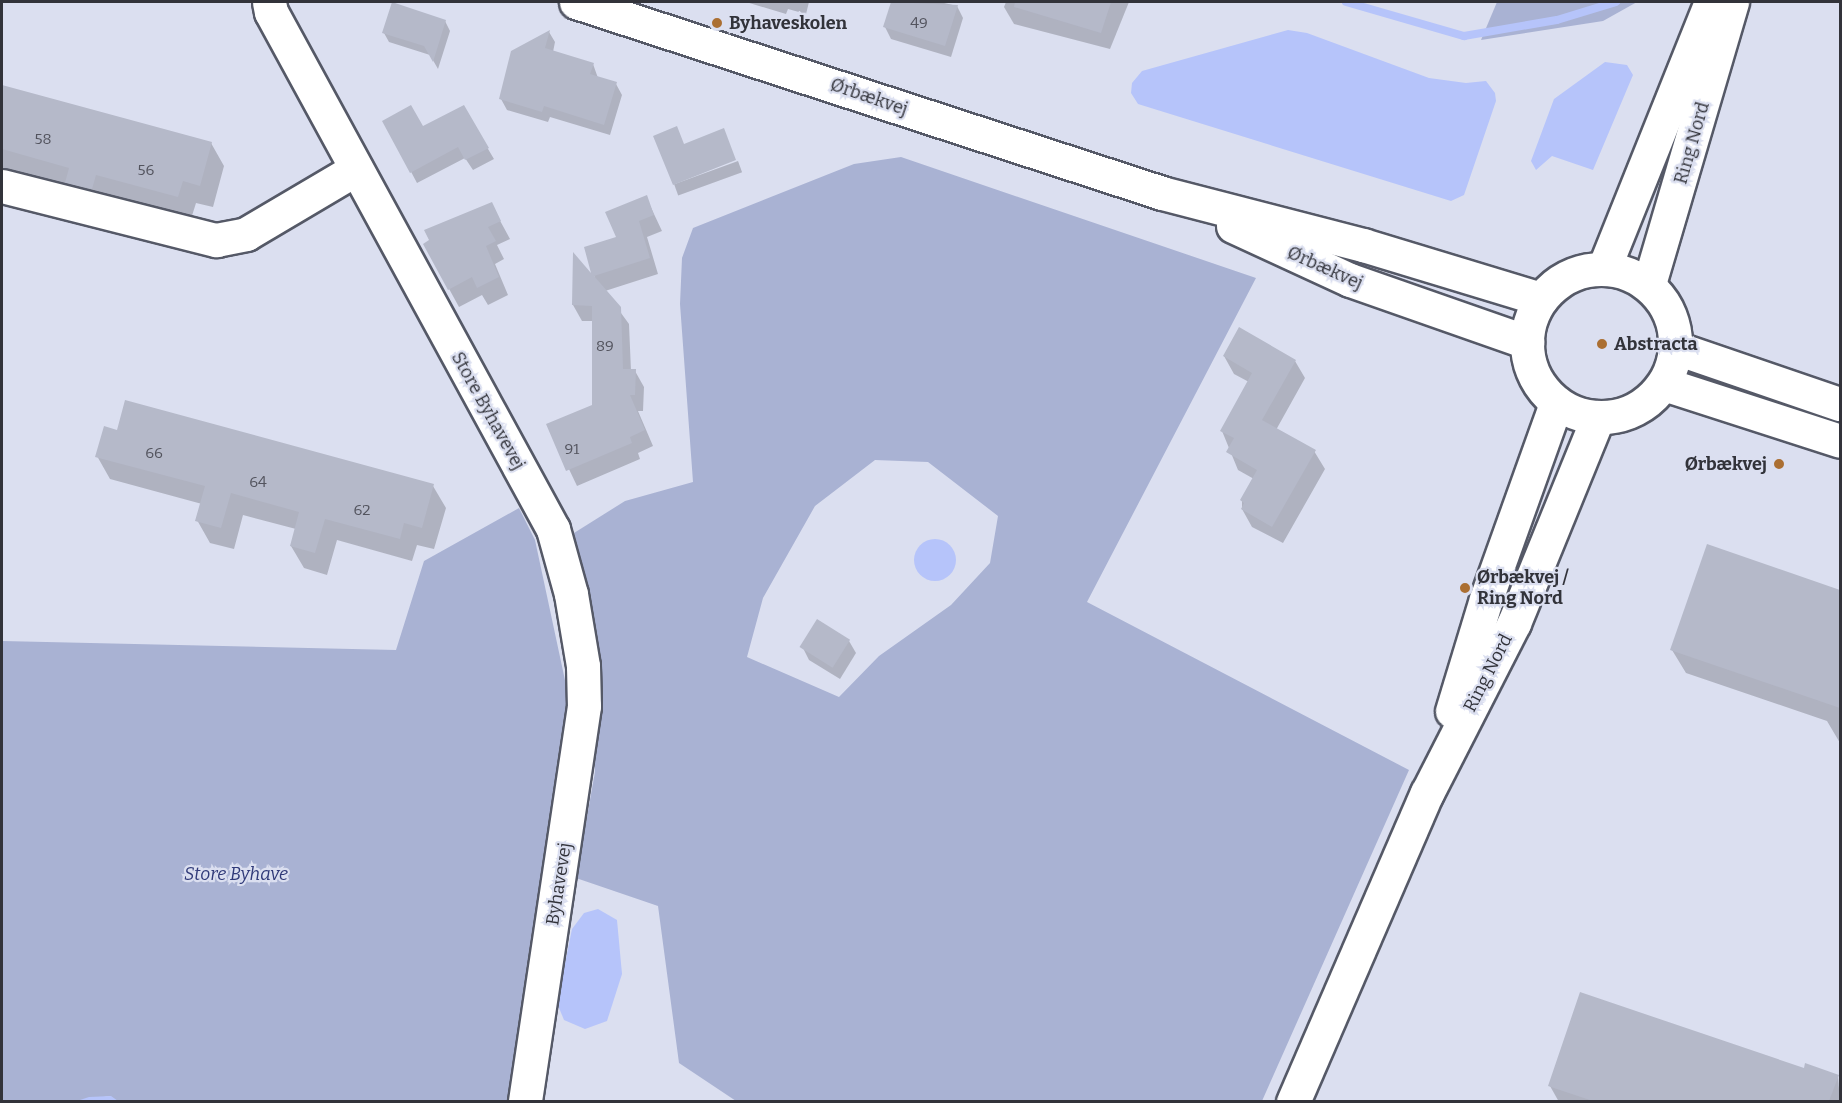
<!DOCTYPE html>
<html>
<head>
<meta charset="utf-8">
<style>
	body { margin:0 }
	#map { position:relative; width:1842px; height:1103px; overflow:hidden; background:#dbdff0; font-family:Bitter,serif }
	div>[style] { position:absolute }
	[style*='--x'] { left:calc(var(--x)*1px); top:calc(var(--y)*1px); width:calc(var(--w)*1px); rotate:calc(var(--a)*1deg) }
	.green>* { inset:0; background:#a9b2d3 }
	.water>* { inset:0; background:#b6c4fa }
	.round { border-radius:50% }
	.shadow>* { inset:0; background:#0003; transform-origin:0 0 }
	.stream>* { height:8px; margin:-4px; padding:0 4px; transform-origin:4px; border-radius:4px; background:#b6c4fa }
	.building>* { inset:0; background:#b5b9c9; transform-origin:0 0 }
	.roads { filter:drop-shadow(2px 0 #555967) drop-shadow(-2px 0 #555967) drop-shadow(0 2px #555967) drop-shadow(0 -2px #555967) }
	.minor>* { height:33px; margin:-16.5px; padding:0 16.5px; transform-origin:16.5px; border-radius:16.5px; background:#fff }
	.major>* { height:33px; margin:-16.5px; padding:0 16.5px; transform-origin:16.5px; border-radius:16.5px; background:#fff }
	.major>.ring { margin:-16.5px; padding:0; box-sizing:content-box; background:none; border:33px solid #fff; border-radius:50% }
	.dots>* { width:16px; height:16px; translate:-50% -50%; box-sizing:border-box; border:3px solid #dbdff0; border-radius:50% }
	span { translate:-50% -50%; white-space:nowrap; text-align:center; line-height:1.15; -webkit-text-stroke:4.5px #dbdff0; paint-order:stroke }
	.number-label { font-size:15px; color:#53545e }
	.number-label span { -webkit-text-stroke-width:0 }
	.poi-label { font-size:18px; color:#32333a; font-weight:700 }
	.left { translate:0 -50%; text-align:left }
	.right { translate:-100% -50%; text-align:right }
	.street-label { font-size:18px; color:#32333a }
	.park-label { font-size:18px; color:#303a79; font-style:italic }
	.frame { position:absolute; inset:0; border:3px solid #32333a; pointer-events:none }
</style>
</head>
<body>
<div id="map">
	<div class="green">
		<i style="clip-path:polygon(1497px 2px,1637px 2px,1603px 21px,1481px 40px)"></i>
		<i style="clip-path:polygon(evenodd,901px 157px,1256px 278px,1087px 602px,1409px 770px,1262px 1101px,736px 1101px,679px 1063px,658px 906px,576px 878px,595px 772px,582px 573px,574px 533px,625px 501px,693px 482px,680px 304px,682px 258px,693px 228px,854px 164px,901px 157px,875px 460px,928px 462px,998px 516px,990px 563px,951px 605px,879px 656px,839px 697px,747px 657px,763px 598px,815px 506px,875px 460px)"></i>
		<i style="clip-path:polygon(519px 508px,535px 540px,572px 713px,509px 1101px,118px 1102px,110px 1096px,77px 1101px,2px 1102px,2px 641px,396px 650px,424px 561px)"></i>
	</div>
	<div class="water">
		<i style="clip-path:polygon(1288px 30px,1307px 33px,1429px 78px,1466px 83px,1486px 81px,1495px 93px,1496px 101px,1464px 195px,1451px 201px,1138px 104px,1131px 93px,1132px 83px,1142px 71px)"></i>
		<i style="clip-path:polygon(1605px 62px,1627px 65px,1633px 75px,1593px 170px,1552px 156px,1536px 170px,1531px 161px,1554px 99px)"></i>
		<i class="round" style="left:914px;top:539px;width:42px;height:42px"></i>
		<i style="clip-path:polygon(598px 909px,617px 920px,622px 974px,607px 1021px,585px 1029px,564px 1020px,557px 1003px,572px 929px,584px 913px)"></i>
		<i style="clip-path:polygon(111px 1096px,118px 1101px,77px 1101px,89px 1097px)"></i>
	</div>
	<div class="shadow">
		<i style="clip-path:polygon(746px 2px,809px 2px,806px 14px,788px 9px,786px 14px)"></i>
		<i style="clip-path:polygon(893px 2px,940px 2px,957px 6px,963px 18px,951px 57px,891px 39px,885px 27px)"></i>
		<i style="clip-path:polygon(1006px 2px,1129px 2px,1110px 49px,1014px 24px,1004px 7px)"></i>
		<i style="clip-path:polygon(445px 21px,450px 31px,438px 69px,430px 55px,389px 42px,384px 33px)"></i>
		<i style="clip-path:polygon(549px 32px,555px 42px,553px 52px,593px 64px,598px 78px,616px 84px,622px 95px,610px 135px,550px 117px,548px 122px,507px 110px,501px 99px)"></i>
		<i style="clip-path:polygon(2px 87px,211px 143px,224px 166px,213px 207px,196px 203px,191px 219px,80px 205px,69px 186px,13px 170px,2px 197px)"></i>
		<i style="clip-path:polygon(463px 107px,494px 159px,473px 170px,465px 158px,417px 183px,384px 121px,423px 128px)"></i>
		<i style="left:738px;top:161px;width:12px;height:68px;rotate:70deg"></i>
		<i style="clip-path:polygon(646px 197px,662px 231px,647px 237px,658px 274px,605px 291px,629px 324px,631px 371px,635px 371px,644px 387px,643px 411px,638px 411px,653px 446px,638px 453px,640px 459px,577px 486px,548px 425px,594px 406px,594px 321px,582px 321px,573px 305px,595px 279px,586px 248px,618px 238px)"></i>
		<i style="clip-path:polygon(491px 204px,510px 239px,497px 245px,504px 259px,495px 264px,508px 295px,488px 305px,482px 295px,459px 307px,425px 245px)"></i>
		<i style="clip-path:polygon(1224px 356px,1295px 361px,1305px 378px,1276px 430px,1314px 451px,1325px 469px,1283px 543px,1252px 527px,1242px 509px,1242px 500px,1254px 479px,1238px 470px,1222px 431px,1249px 382px,1234px 374px)"></i>
		<i style="clip-path:polygon(97px 456px,433px 486px,446px 508px,434px 549px,417px 545px,412px 561px,337px 540px,327px 575px,304px 568px,291px 546px,296px 529px,243px 515px,234px 549px,210px 543px,197px 520px,202px 504px,110px 479px)"></i>
		<i style="clip-path:polygon(1708px 546px,1840px 591px,1840px 743px,1827px 721px,1686px 673px,1672px 650px)"></i>
		<i style="clip-path:polygon(818px 621px,849px 641px,856px 653px,840px 679px,809px 660px,803px 648px)"></i>
		<i style="clip-path:polygon(1805px 1069px,1838px 1076px,1840px 1102px,1559px 1102px,1550px 1086px)"></i>
	</div>
	<div class="stream">
		<i style="--x:1346;--y:2;--w:123;--a:16.1"></i>
		<i style="--x:1464;--y:36;--w:94;--a:-9.8"></i>
		<i style="--x:1557;--y:20;--w:62;--a:-17"></i>
	</div>
	<div class="building">
		<i style="clip-path:polygon(392px 2px,446px 20px,433px 62px,424px 46px,382px 33px)"></i>
		<i style="clip-path:polygon(891px 2px,958px 5px,945px 46px,883px 27px)"></i>
		<i style="clip-path:polygon(1015px 2px,1111px 2px,1101px 33px,1014px 7px)"></i>
		<i style="clip-path:polygon(550px 30px,545px 48px,594px 63px,590px 74px,617px 82px,604px 125px,544px 106px,542px 112px,499px 99px,511px 51px)"></i>
		<i style="clip-path:polygon(2px 85px,212px 142px,200px 186px,183px 181px,178px 197px,96px 175px,92px 189px,65px 183px,69px 168px,2px 149px)"></i>
		<i style="clip-path:polygon(411px 105px,423px 126px,464px 105px,489px 148px,465px 160px,458px 147px,410px 173px,382px 121px)"></i>
		<i style="clip-path:polygon(677px 126px,684px 144px,724px 128px,736px 160px,673px 185px,653px 136px)"></i>
		<i style="clip-path:polygon(647px 195px,654px 215px,639px 221px,650px 258px,594px 276px,621px 307px,623px 369px,636px 369px,635px 395px,630px 395px,645px 430px,630px 437px,632px 443px,566px 471px,546px 424px,592px 405px,592px 306px,572px 305px,573px 252px,591px 273px,584px 247px,616px 237px,605px 212px)"></i>
		<i style="clip-path:polygon(492px 202px,501px 221px,488px 227px,496px 241px,486px 246px,499px 277px,477px 288px,472px 277px,448px 290px,423px 244px,429px 240px,424px 230px)"></i>
		<i style="clip-path:polygon(1239px 327px,1296px 360px,1262px 420px,1316px 450px,1272px 527px,1241px 509px,1244px 503px,1240px 500px,1257px 470px,1226px 452px,1234px 438px,1220px 431px,1252px 373px,1223px 356px)"></i>
		<i style="clip-path:polygon(125px 400px,434px 484px,422px 528px,404px 523px,400px 539px,325px 519px,315px 553px,290px 546px,299px 512px,231px 493px,221px 528px,195px 521px,205px 486px,95px 457px,104px 426px,117px 430px)"></i>
		<i style="clip-path:polygon(1707px 544px,1840px 590px,1840px 708px,1670px 650px)"></i>
		<i style="left:817px;top:619px;width:39px;height:33px;rotate:32deg"></i>
		<i style="clip-path:polygon(1580px 992px,1804px 1068px,1805px 1063px,1839px 1075px,1829px 1101px,1593px 1101px,1548px 1086px)"></i>
	</div>
	<div class="roads">
		<div class="minor">
			<i style="--x:269;--y:2;--w:10;--a:79"></i>
			<i style="--x:271;--y:12;--w:589;--a:61.39"></i>
			<i style="--x:553;--y:529;--w:67;--a:74.5"></i>
			<i style="--x:571;--y:594;--w:73;--a:80.5"></i>
			<i style="--x:583;--y:666;--w:40;--a:88.6"></i>
			<i style="--x:584;--y:706;--w:400;--a:98.5"></i>
			<i style="--x:576;--y:2;--w:616;--a:18.05"></i>
			<i style="--x:1162;--y:193;--w:208;--a:14.5"></i>
			<i style="--x:1363;--y:245;--w:186;--a:16.9"></i>
			<i style="--x:2;--y:186;--w:221;--a:14.2"></i>
			<i style="--x:216;--y:240;--w:31;--a:-11"></i>
			<i style="--x:246;--y:234;--w:128;--a:-30.6"></i>
			<i style="--x:1233;--y:226;--w:129;--a:24.8"></i>
			<i style="--x:1350;--y:280;--w:188;--a:19.3"></i>
			<i style="--x:1676;--y:348;--w:173;--a:18.9"></i>
			<i style="--x:1664;--y:384;--w:185;--a:17.9"></i>
		</div>
		<div class="major">
			<i style="--x:1604;--y:268;--w:287;--a:-68.1"></i>
			<i class="ring" style="left:1527px;top:269px;width:115px;height:115px"></i>
			<i style="--x:1649;--y:284;--w:294;--a:-73.6"></i>
			<i style="--x:1452;--y:711;--w:117;--a:-73.1"></i>
			<i style="--x:1486;--y:599;--w:208;--a:-70.3"></i>
			<i style="--x:1293;--y:1102;--w:337;--a:-66.6"></i>
			<i style="--x:1427;--y:793;--w:191;--a:-62.9"></i>
			<i style="--x:1514;--y:623;--w:222;--a:-67.8"></i>
		</div>
	</div>
	<div class="dots">
		<i style="left:717px;top:23px;background:#ab6f32"></i>
		<i style="left:1602px;top:344px;background:#ab6f32"></i>
		<i style="left:1779px;top:464px;background:#ab6f32"></i>
		<i style="left:1465px;top:588px;background:#ab6f32"></i>
	</div>
	<div class="number-label">
		<span style="left:919px;top:24px">49</span>
		<span style="left:43px;top:140px">58</span>
		<span style="left:146px;top:171px">56</span>
		<span style="left:605px;top:347px">89</span>
		<span style="left:572px;top:450px">91</span>
		<span style="left:154px;top:454px">66</span>
		<span style="left:258px;top:483px">64</span>
		<span style="left:362px;top:511px">62</span>
	</div>
	<div class="poi-label">
		<span class="left" style="left:729px;top:23px">Byhaveskolen</span>
		<span class="left" style="left:1614px;top:344px">Abstracta</span>
		<span class="right" style="left:1767px;top:464px">Ørbækvej</span>
		<span class="left" style="left:1477px;top:588px">Ørbækvej /<br>Ring Nord</span>
	</div>
	<div class="street-label">
		<span style="left:869px;top:97px;rotate:19deg">Ørbækvej</span>
		<span style="left:1692px;top:143px;rotate:-74deg">Ring Nord</span>
		<span style="left:1325px;top:268px;rotate:24deg">Ørbækvej</span>
		<span style="left:488px;top:411px;rotate:61deg">Store Byhavevej</span>
		<span style="left:1488px;top:673px;rotate:-63deg">Ring Nord</span>
		<span style="left:559px;top:884px;rotate:-81deg">Byhavevej</span>
	</div>
	<div class="park-label">
		<span style="left:236px;top:874px">Store Byhave</span>
	</div>
	<div class="frame"></div>
</div>
</body>
</html>
